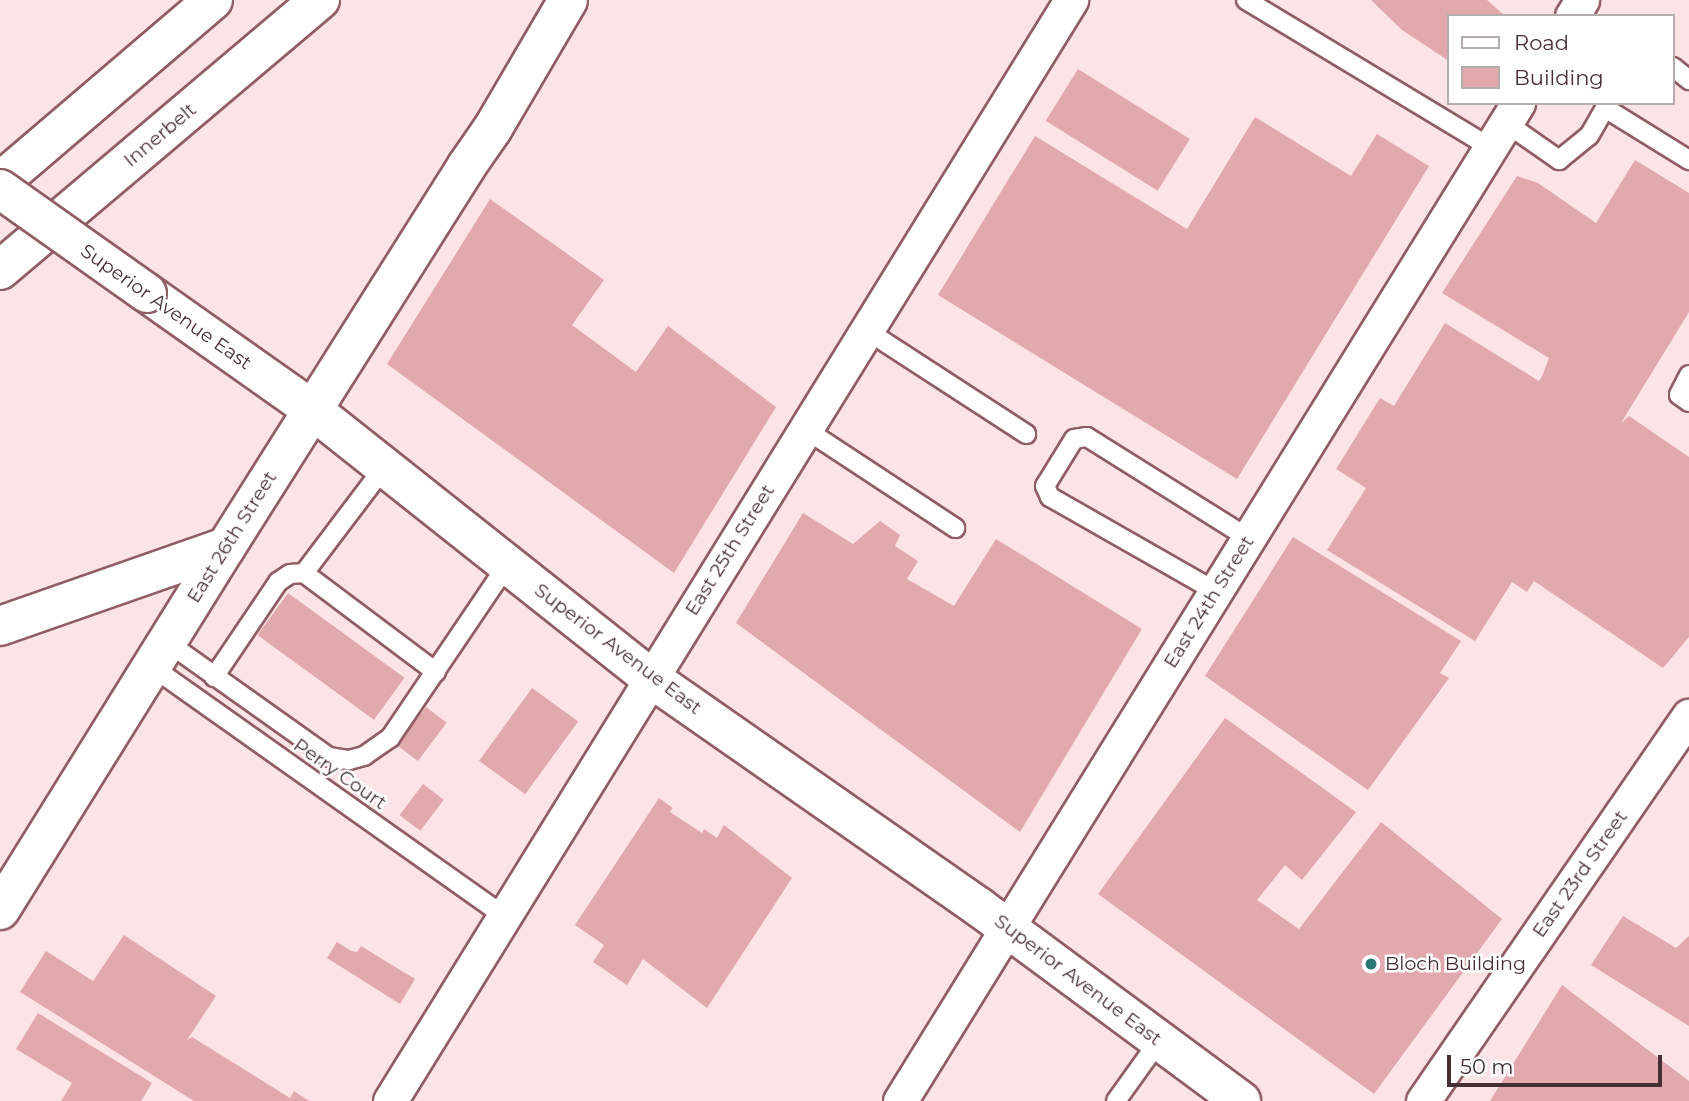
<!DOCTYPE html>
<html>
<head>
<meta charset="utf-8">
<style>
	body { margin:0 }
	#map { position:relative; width:1689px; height:1101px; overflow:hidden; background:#fce4e6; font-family:Montserrat,sans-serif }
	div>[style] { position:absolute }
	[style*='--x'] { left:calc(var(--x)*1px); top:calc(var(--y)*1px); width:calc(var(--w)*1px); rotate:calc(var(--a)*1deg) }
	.building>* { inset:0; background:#e1a8ae; transform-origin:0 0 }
	.roads { filter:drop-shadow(2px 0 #905d64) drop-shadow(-2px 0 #905d64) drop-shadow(0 2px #905d64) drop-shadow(0 -2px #905d64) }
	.lane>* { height:18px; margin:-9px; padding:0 9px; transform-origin:9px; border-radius:9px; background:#fff }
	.street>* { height:33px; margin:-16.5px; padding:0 16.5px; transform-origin:16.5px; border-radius:16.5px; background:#fff }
	.secondary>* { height:38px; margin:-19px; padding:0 19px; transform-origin:19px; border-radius:19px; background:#fff }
	.primary>* { height:38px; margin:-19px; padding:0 19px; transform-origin:19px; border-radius:19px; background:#fff }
	.highway>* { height:38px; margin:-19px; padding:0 19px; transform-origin:19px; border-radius:19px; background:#fff }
	.bridges { filter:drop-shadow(2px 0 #905d64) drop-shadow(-2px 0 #905d64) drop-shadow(0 2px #905d64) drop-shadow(0 -2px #905d64) }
	.primary-bridge>* { height:38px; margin:-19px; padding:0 19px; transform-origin:19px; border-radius:19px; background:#fff }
	.dots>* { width:19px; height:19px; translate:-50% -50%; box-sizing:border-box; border:4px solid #fff; border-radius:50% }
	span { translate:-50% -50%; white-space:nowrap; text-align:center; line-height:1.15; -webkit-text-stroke:5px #fff; paint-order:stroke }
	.street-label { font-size:19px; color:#462f32 }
	.poi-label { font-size:19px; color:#462f32 }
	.left { translate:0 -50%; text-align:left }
	.legend { position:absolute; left:1447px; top:14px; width:228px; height:91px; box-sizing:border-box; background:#fff; border:2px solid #b5acad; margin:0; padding:9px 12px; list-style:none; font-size:21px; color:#462f32 }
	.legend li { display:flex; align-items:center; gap:14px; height:35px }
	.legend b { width:35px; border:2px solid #b5acad }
	.scale { position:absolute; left:1447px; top:1055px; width:215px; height:32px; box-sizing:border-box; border:4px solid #462f32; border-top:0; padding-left:9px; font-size:21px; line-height:24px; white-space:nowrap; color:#462f32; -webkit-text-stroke:5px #fff; paint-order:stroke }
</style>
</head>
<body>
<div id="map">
	<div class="building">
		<i style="clip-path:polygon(1371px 0,1487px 0,1505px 16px,1449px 16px,1449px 61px,1402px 30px)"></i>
		<i style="left:1078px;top:69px;width:132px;height:61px;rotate:32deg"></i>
		<i style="clip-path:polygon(1255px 117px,1351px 176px,1377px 134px,1429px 166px,1237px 479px,938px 295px,1035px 136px,1187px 229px)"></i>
		<i style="clip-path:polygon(1635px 160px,1689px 193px,1689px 312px,1621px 423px,1629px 416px,1689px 457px,1689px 637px,1663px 668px,1534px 581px,1527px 592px,1512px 582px,1475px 641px,1327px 550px,1366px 488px,1336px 469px,1380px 398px,1394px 406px,1445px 323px,1539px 381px,1543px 374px,1549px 358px,1442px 293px,1517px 176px,1538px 183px,1596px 223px)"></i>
		<i style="clip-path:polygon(490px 199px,604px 280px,572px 325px,636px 372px,668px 326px,776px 407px,674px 573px,387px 364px)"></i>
		<i style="clip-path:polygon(803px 513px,853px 544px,880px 521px,900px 535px,895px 546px,918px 561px,907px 579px,954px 606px,996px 539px,1142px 629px,1020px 832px,736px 623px)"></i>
		<i style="clip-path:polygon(1293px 537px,1461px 641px,1440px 673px,1449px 678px,1368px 790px,1205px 676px)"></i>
		<i style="left:288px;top:593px;width:144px;height:52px;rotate:36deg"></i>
		<i style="left:532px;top:688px;width:57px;height:90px;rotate:36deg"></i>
		<i style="left:426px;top:707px;width:26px;height:48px;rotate:37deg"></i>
		<i style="clip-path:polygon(1225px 718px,1356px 812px,1302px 880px,1285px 865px,1257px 900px,1299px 929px,1381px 822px,1502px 919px,1374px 1094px,1098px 894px)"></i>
		<i style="left:423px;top:784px;width:26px;height:39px;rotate:37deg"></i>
		<i style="clip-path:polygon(659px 798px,673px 808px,670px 812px,702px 833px,704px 829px,717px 838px,724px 825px,792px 878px,707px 1008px,643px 959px,627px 985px,593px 962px,604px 945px,575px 925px)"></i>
		<i style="clip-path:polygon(1623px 916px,1676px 948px,1689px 936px,1689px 1026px,1591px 965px)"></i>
		<i style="clip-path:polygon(124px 935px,216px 996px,187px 1040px,192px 1037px,290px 1098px,294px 1091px,309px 1101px,194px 1101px,20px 992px,46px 951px,93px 981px)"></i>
		<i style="clip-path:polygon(337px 942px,351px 951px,357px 952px,361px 946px,415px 979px,400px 1004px,327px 958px)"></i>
		<i style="clip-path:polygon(1562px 985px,1689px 1081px,1689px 1101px,1490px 1101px)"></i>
		<i style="clip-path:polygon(38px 1013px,152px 1083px,141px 1101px,61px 1101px,72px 1083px,16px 1049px)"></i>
	</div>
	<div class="roads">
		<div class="lane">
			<i style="--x:1246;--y:0;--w:285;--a:31.1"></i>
			<i style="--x:1673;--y:67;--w:21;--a:39"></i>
			<i style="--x:1605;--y:108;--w:99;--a:31.8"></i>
			<i style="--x:1506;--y:123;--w:65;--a:34.9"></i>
			<i style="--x:1559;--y:160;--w:38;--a:-39"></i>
			<i style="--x:1589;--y:136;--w:38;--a:-60"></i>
			<i style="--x:866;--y:330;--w:191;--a:33"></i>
			<i style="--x:1689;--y:375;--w:22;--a:117"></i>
			<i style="--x:1679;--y:395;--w:12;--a:35"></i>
			<i style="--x:805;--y:429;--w:180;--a:33.4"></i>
			<i style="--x:385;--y:466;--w:134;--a:127.1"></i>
			<i style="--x:304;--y:573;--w:165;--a:36.9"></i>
			<i style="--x:1215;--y:591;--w:190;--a:-150.3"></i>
			<i style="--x:1050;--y:497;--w:12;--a:-114"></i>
			<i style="--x:1045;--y:486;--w:55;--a:-58.3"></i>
			<i style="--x:1074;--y:439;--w:13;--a:-9"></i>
			<i style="--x:1087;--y:437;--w:190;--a:32.1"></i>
			<i style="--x:167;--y:642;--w:199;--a:35.4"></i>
			<i style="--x:329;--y:757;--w:20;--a:9"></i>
			<i style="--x:349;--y:760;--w:16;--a:-15"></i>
			<i style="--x:364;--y:756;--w:32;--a:-35"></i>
			<i style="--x:390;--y:738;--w:209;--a:-55.9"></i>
			<i style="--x:151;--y:666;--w:433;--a:35.3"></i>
			<i style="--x:214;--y:677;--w:115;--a:-56"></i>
			<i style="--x:278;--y:582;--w:14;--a:-34"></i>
			<i style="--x:290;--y:574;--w:14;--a:-4"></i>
			<i style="--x:1116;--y:1101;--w:74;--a:-54.4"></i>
		</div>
		<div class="street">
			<i style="--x:1572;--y:16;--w:19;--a:-58"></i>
			<i style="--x:390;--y:1101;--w:1295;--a:-58.26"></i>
			<i style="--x:900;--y:1101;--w:1174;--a:-58.23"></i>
			<i style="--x:1423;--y:1101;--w:468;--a:-55.4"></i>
		</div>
		<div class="secondary">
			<i style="--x:0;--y:910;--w:428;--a:-58.1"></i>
		</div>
		<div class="primary">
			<i style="--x:147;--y:293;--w:199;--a:35.2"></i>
			<i style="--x:310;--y:408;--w:436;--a:38.4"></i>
			<i style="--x:652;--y:679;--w:399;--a:34.9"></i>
			<i style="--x:979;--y:907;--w:326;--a:36.5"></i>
			<i style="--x:226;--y:547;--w:449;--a:-57.7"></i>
		</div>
		<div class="highway">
			<i style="--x:466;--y:167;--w:47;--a:-55.3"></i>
			<i style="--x:493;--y:128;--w:148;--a:-59.6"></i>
			<i style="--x:0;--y:182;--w:280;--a:-40.5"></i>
			<i style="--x:0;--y:270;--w:419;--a:-40.2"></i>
			<i style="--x:0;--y:626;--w:239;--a:-19.3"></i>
		</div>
	</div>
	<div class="bridges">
		<div class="primary-bridge">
			<i style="--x:0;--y:189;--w:180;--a:35.3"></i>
		</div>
	</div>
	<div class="dots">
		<i style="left:1371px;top:964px;background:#2d7673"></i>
	</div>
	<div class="street-label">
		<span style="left:160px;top:135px;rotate:-40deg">Innerbelt</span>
		<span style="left:166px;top:307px;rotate:35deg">Superior Avenue East</span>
		<span style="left:232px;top:537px;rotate:-58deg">East 26th Street</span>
		<span style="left:730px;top:550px;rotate:-58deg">East 25th Street</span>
		<span style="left:1209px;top:602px;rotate:-58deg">East 24th Street</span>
		<span style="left:618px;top:649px;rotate:37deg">Superior Avenue East</span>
		<span style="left:340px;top:774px;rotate:35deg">Perry Court</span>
		<span style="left:1580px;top:874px;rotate:-55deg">East 23rd Street</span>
		<span style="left:1078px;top:980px;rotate:37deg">Superior Avenue East</span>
	</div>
	<div class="poi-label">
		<span class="left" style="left:1385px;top:964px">Bloch Building</span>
	</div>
	<ul class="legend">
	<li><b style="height:9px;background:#fff"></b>Road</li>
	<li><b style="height:19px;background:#e1a8ae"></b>Building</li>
	</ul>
	<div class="scale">50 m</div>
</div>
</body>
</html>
